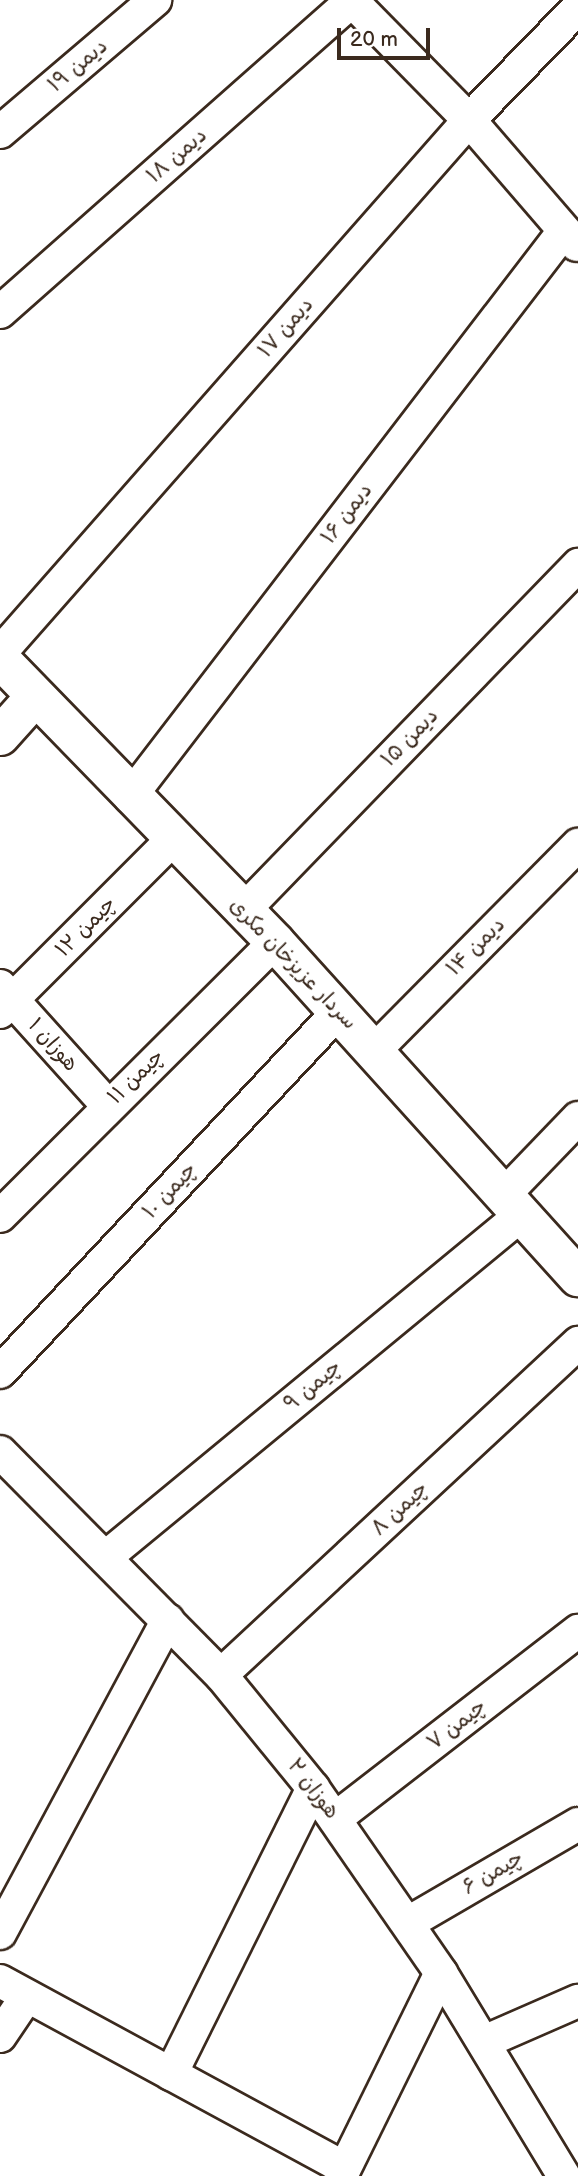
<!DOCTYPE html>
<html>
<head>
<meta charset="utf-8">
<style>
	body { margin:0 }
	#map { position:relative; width:578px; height:2176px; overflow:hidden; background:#fff; font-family:"Balsamiq Sans","Playpen Sans Arabic",sans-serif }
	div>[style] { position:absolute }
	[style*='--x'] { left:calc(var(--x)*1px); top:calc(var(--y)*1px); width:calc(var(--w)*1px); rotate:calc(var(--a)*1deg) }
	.roads { filter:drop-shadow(2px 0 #3b2a1e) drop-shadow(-2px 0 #3b2a1e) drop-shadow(0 2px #3b2a1e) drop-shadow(0 -2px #3b2a1e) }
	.street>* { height:32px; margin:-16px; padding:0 16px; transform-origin:16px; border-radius:16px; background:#fff }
	.secondary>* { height:38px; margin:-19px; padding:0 19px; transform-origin:19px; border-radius:19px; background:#fff }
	span { translate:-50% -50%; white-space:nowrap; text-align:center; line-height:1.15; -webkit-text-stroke:5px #fff; paint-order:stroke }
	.street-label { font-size:21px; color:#3b2a1e }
	.scale { position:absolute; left:337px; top:28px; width:93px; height:32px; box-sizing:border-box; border:4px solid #3b2a1e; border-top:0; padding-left:9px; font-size:21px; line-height:24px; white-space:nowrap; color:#3b2a1e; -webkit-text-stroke:5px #fff; paint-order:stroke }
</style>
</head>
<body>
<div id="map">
	<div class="roads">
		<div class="street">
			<i style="--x:351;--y:0;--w:168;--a:45.5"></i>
			<i style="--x:469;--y:120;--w:165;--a:49.2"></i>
			<i style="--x:0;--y:132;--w:204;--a:-40.4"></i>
			<i style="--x:0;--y:312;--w:471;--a:-41.5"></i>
			<i style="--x:0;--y:653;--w:710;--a:-48.65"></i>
			<i style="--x:469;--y:120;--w:156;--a:-45.8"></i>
			<i style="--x:130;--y:797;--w:713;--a:-52.52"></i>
			<i style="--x:243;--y:911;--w:482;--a:-45.9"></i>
			<i style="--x:0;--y:986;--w:160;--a:48"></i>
			<i style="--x:0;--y:1012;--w:243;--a:-45"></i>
			<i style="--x:375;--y:1050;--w:289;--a:-45.3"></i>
			<i style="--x:504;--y:1195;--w:107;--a:-46.1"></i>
			<i style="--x:0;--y:1216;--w:388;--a:-44.9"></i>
			<i style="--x:0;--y:1372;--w:495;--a:-46.8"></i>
			<i style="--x:0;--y:1452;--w:314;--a:45.3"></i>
			<i style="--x:221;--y:1675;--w:146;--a:50.8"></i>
			<i style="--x:313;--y:1788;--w:225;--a:55.3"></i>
			<i style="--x:441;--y:1973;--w:237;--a:58.8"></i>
			<i style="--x:106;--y:1557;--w:538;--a:-39.49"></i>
			<i style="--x:221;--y:1675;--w:488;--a:-42.9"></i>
			<i style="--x:336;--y:1818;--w:306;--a:-37.7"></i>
			<i style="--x:408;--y:1923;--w:197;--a:-30.2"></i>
			<i style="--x:0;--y:1933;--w:355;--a:-61.8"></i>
			<i style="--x:0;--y:1981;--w:392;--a:28.5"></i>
			<i style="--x:0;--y:2036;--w:48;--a:-56"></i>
			<i style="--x:484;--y:2042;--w:103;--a:-23.6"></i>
			<i style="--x:171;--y:2074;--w:319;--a:-63.6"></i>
			<i style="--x:341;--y:2176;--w:226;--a:-63.8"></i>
		</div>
		<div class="secondary">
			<i style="--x:0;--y:659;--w:395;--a:45.8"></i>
			<i style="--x:275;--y:942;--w:452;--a:47.9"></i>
			<i style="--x:0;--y:736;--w:52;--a:-48.1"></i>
		</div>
	</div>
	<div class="street-label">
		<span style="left:78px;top:66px;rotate:-40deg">دیمن ۱۹</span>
		<span style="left:177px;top:156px;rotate:-41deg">دیمن ۱۸</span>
		<span style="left:286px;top:328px;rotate:-49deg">دیمن ۱۷</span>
		<span style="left:347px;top:514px;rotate:-53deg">دیمن ۱۶</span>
		<span style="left:410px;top:738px;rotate:-46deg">دیمن ۱۵</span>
		<span style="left:86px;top:927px;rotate:-45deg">چیمن ۱۲</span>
		<span style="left:476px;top:947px;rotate:-45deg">دیمن ۱۴</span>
		<span style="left:293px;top:964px;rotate:46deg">سردار عزیزخان مکری</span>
		<span style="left:53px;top:1045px;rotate:48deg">هوزان ۱</span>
		<span style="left:136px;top:1077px;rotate:-44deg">چیمن ۱۱</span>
		<span style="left:170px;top:1191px;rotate:-47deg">چیمن ۱۰</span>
		<span style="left:313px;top:1386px;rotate:-40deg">چیمن ۹</span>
		<span style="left:400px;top:1509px;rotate:-43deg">چیمن ۸</span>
		<span style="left:457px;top:1725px;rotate:-38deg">چیمن ۷</span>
		<span style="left:313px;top:1789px;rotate:52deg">هوزان ۲</span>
		<span style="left:493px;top:1873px;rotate:-30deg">چیمن ۶</span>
	</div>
	<div class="scale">20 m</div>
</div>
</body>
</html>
